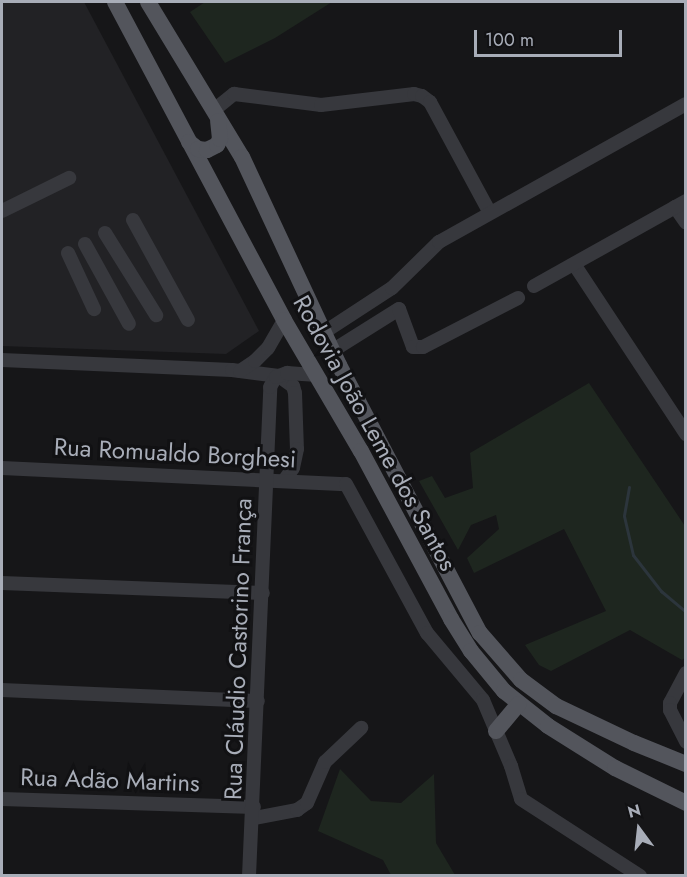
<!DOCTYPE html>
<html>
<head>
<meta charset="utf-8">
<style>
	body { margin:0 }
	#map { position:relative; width:687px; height:877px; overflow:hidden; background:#161618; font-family:Jost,sans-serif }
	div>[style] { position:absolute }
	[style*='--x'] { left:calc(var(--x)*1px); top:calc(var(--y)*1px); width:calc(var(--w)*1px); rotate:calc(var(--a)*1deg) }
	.built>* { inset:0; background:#222225 }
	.green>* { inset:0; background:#1e261f }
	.stream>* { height:3px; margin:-1.5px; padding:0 1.5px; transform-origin:1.5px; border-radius:1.5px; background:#2c353c }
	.minor>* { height:14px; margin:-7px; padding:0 7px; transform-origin:7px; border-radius:7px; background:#37383d }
	.major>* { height:16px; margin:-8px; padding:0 8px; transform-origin:8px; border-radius:8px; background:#53555c }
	span { translate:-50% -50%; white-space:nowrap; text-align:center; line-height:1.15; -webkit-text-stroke:6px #111113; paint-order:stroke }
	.street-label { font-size:24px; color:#a8adb8 }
	.frame { position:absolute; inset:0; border:3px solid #a8adb8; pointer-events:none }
	.north { position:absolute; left:609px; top:799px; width:60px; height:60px; -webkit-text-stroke:4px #111113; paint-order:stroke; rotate:345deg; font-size:16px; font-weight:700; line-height:24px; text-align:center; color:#a8adb8 }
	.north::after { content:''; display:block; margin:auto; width:21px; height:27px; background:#a8adb8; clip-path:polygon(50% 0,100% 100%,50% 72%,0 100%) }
	.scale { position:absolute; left:474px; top:30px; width:148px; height:27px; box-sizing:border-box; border:3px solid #a8adb8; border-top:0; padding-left:8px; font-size:18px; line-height:21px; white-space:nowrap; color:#a8adb8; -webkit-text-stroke:4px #111113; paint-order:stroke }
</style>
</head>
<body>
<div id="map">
	<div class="built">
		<i style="clip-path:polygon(2px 2px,84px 2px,259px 331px,226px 354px,2px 346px)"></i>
	</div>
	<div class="green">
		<i style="clip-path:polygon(205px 2px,332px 2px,275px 38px,225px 63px,190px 12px)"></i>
		<i style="clip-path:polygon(589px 383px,685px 526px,686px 657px,682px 660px,630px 630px,551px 671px,539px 665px,525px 645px,606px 611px,564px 529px,474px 573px,467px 558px,499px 529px,496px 515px,471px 525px,458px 550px,419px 481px,432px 476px,445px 498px,473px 488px,470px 453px)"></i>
		<i style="clip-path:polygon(340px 769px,371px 801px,401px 803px,434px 774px,436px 843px,455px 875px,391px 875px,383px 860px,318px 831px)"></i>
	</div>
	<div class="stream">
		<i style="--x:629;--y:487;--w:29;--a:100"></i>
		<i style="--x:624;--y:516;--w:40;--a:77"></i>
		<i style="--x:633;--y:555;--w:46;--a:52.1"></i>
		<i style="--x:661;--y:591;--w:33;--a:40"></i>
	</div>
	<div class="minor">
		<i style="--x:214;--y:110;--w:26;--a:-39"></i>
		<i style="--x:234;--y:94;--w:88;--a:7.2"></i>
		<i style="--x:321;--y:105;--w:94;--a:-6.7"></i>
		<i style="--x:414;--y:94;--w:8;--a:14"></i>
		<i style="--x:422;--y:96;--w:10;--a:37"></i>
		<i style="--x:430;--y:102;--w:126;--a:61.6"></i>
		<i style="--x:675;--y:207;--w:19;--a:55"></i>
		<i style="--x:2;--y:211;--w:75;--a:-26.2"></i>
		<i style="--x:133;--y:220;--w:114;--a:61.2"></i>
		<i style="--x:105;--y:233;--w:97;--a:58.1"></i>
		<i style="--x:85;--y:244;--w:91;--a:61.2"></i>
		<i style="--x:68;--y:253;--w:62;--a:65.1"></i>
		<i style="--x:574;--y:264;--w:204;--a:56.6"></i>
		<i style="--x:534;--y:286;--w:174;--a:-29.2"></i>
		<i style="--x:323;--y:333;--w:82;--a:-33.1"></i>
		<i style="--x:392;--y:288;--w:66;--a:-44.4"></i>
		<i style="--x:439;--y:242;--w:283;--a:-29.2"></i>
		<i style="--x:332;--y:351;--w:79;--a:-32.1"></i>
		<i style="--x:399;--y:309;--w:40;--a:69.8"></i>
		<i style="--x:413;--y:347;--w:10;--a:0"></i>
		<i style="--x:423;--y:347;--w:107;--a:-27.3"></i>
		<i style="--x:2;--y:360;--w:230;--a:2.5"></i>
		<i style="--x:232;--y:370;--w:47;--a:7.3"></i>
		<i style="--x:279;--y:376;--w:17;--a:36"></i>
		<i style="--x:293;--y:386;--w:7;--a:74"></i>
		<i style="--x:295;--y:393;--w:56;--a:88"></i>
		<i style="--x:297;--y:449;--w:19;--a:102"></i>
		<i style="--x:293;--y:468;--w:16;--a:125"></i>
		<i style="--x:240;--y:371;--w:18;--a:-34"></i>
		<i style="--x:255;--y:361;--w:18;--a:-45"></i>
		<i style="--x:268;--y:348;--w:32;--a:-60"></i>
		<i style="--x:2;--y:468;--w:344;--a:2.7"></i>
		<i style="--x:346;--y:484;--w:170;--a:61.5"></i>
		<i style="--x:427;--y:633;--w:87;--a:50.1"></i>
		<i style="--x:483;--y:700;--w:72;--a:67"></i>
		<i style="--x:511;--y:766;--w:34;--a:73"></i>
		<i style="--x:521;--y:799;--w:142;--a:32.9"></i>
		<i style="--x:2;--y:583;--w:261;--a:2.2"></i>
		<i style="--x:686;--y:673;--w:34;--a:118"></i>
		<i style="--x:670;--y:703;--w:7;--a:90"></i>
		<i style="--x:670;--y:710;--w:36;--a:63"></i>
		<i style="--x:2;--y:690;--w:256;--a:2.5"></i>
		<i style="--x:2;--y:799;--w:252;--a:1.8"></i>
		<i style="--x:254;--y:818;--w:44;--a:-10.5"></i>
		<i style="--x:297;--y:810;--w:12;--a:-35"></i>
		<i style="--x:307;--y:803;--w:45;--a:-66.3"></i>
		<i style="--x:325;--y:762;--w:50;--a:-43.4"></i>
		<i style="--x:249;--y:876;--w:489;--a:-87.5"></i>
		<i style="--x:270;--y:387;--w:12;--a:-59"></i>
		<i style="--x:276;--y:377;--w:12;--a:-20"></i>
		<i style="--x:287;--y:373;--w:27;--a:4"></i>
	</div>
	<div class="major">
		<i style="--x:115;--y:2;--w:360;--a:62"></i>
		<i style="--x:284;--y:320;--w:152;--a:59.6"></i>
		<i style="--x:361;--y:451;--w:191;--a:61.8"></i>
		<i style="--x:451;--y:619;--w:38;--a:58"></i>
		<i style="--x:471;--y:651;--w:52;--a:50.5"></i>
		<i style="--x:504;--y:691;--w:56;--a:38.5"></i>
		<i style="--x:548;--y:726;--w:79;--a:32.1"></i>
		<i style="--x:615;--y:768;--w:79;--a:26.2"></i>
		<i style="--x:148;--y:2;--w:181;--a:58.8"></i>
		<i style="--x:242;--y:157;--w:230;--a:65"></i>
		<i style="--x:339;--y:365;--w:303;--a:62.3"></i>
		<i style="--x:480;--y:633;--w:62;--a:48.9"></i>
		<i style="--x:521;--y:680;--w:44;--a:36.6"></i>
		<i style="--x:556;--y:706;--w:86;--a:25.4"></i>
		<i style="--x:634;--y:743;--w:56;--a:22"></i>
		<i style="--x:189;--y:142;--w:11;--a:38"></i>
		<i style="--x:198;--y:149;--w:9;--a:6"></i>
		<i style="--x:207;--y:150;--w:11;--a:-27"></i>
		<i style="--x:217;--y:145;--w:7;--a:-63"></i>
		<i style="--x:220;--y:139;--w:18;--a:-96"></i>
		<i style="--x:496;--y:731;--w:35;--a:-50"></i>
	</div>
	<div class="street-label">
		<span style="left:375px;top:433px;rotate:61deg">Rodovia João Leme dos Santos</span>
		<span style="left:175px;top:453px;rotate:3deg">Rua Romualdo Borghesi</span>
		<span style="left:238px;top:649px;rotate:-88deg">Rua Cláudio Castorino França</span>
		<span style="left:110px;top:780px;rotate:2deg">Rua Adão Martins</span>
	</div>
	<div class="frame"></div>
	<div class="north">N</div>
	<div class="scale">100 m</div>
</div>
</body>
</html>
